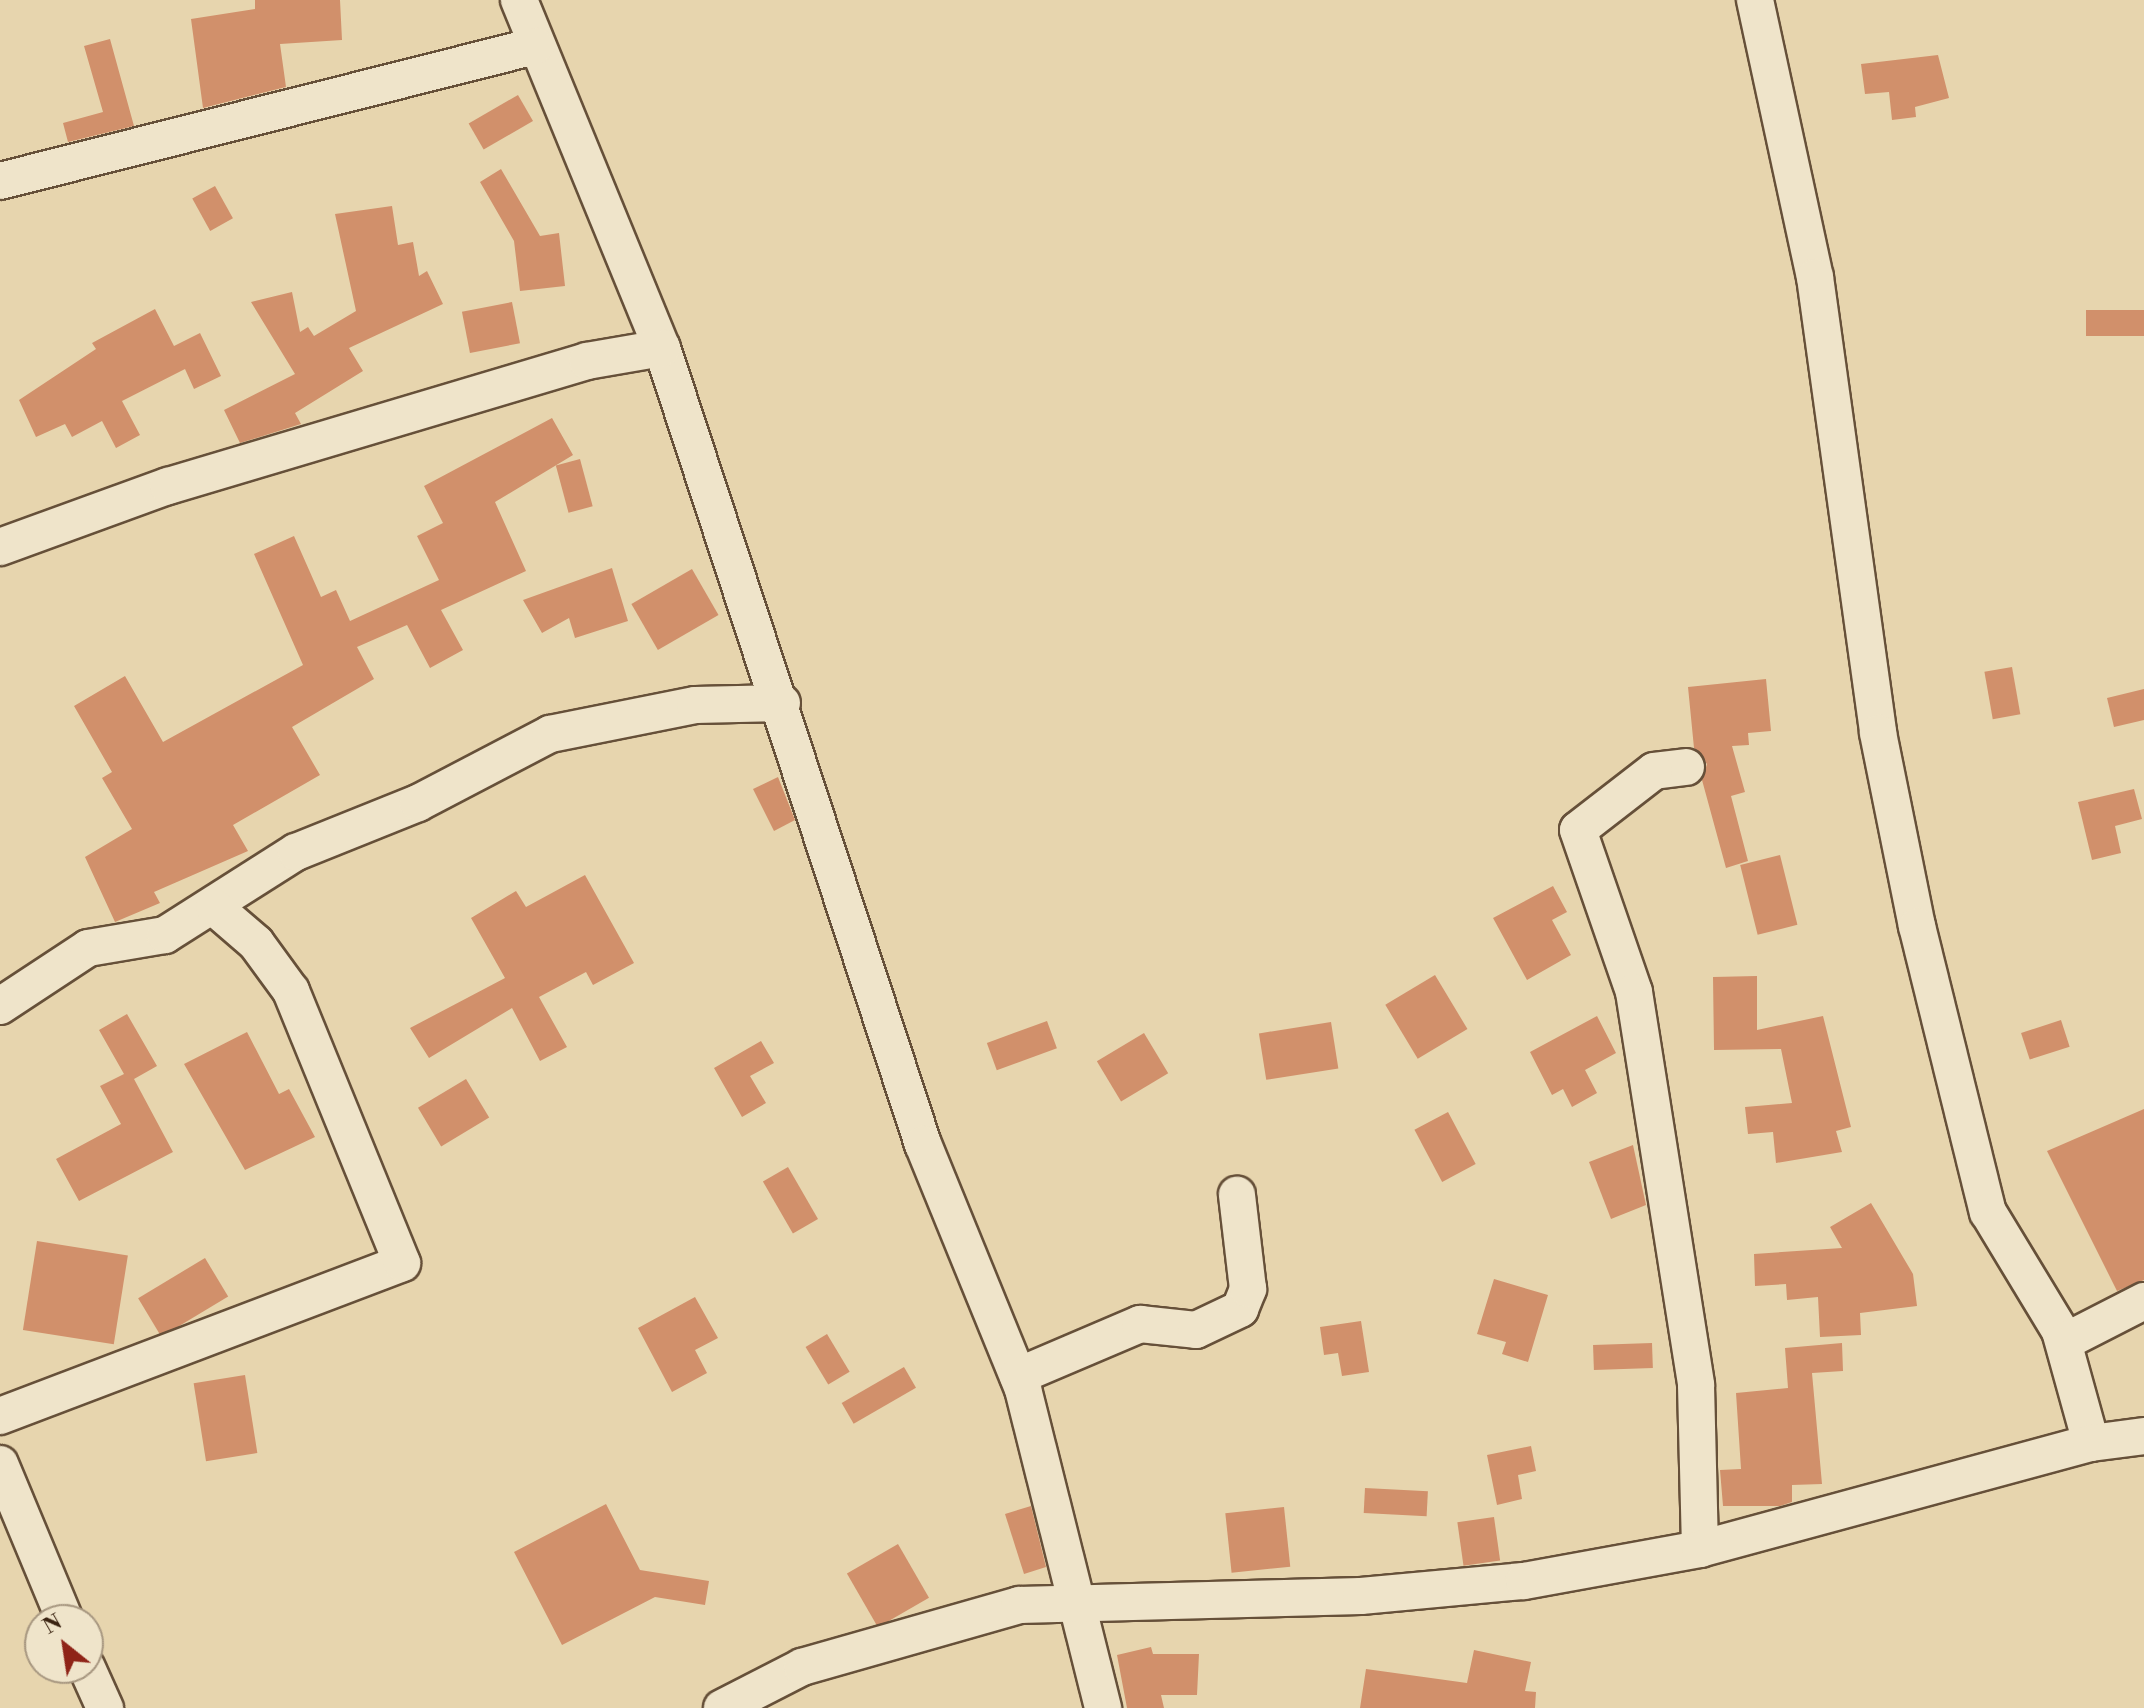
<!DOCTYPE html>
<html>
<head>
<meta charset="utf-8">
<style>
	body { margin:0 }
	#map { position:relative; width:2144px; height:1708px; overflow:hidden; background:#e7d5ae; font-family:"Libre Bodoni",serif }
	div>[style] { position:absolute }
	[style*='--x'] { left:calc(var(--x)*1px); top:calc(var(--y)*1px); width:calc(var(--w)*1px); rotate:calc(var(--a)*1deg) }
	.building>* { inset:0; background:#d1906b; transform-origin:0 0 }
	.roads { filter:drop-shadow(2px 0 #665039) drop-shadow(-2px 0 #665039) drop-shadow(0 2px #665039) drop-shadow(0 -2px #665039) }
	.minor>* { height:36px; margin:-18px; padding:0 18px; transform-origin:18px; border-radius:18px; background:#efe4ca }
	span { translate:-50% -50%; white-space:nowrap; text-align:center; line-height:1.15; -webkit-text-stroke:8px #efe4ca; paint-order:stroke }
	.north { position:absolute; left:24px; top:1604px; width:80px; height:80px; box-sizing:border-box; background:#efe4ca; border:2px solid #a79780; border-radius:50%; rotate:330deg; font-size:22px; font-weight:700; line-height:32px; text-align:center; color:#3b2412 }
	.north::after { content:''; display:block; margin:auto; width:28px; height:36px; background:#8f2418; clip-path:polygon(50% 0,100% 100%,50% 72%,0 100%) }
</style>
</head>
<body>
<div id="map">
	<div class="building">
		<i style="clip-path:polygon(255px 0,340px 0,342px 40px,280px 44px,286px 87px,203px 108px,191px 19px,255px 9px)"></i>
		<i style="clip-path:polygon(110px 39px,134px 126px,68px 142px,63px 123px,103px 112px,84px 46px)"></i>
		<i style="clip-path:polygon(1938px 55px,1949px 98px,1915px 107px,1916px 117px,1892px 120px,1889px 92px,1865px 94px,1861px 64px)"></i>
		<i style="left:518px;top:95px;width:30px;height:57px;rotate:60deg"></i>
		<i style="clip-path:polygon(501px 169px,540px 236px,559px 233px,565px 286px,520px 291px,514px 241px,480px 182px)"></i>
		<i style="left:215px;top:186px;width:37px;height:26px;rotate:61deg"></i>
		<i style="clip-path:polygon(392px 206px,398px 245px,413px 242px,419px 276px,427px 271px,443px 304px,349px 348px,363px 371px,295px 413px,301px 424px,240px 443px,224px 410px,295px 374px,251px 302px,292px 292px,300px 332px,308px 327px,314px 336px,356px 311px,335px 214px)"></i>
		<i style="left:512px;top:302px;width:42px;height:51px;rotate:79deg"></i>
		<i style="clip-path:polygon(155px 309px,174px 346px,200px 333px,221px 376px,194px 389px,185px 369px,122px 401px,140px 435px,116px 448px,102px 421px,72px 437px,65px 424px,36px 437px,19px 400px,96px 349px,92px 343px)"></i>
		<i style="left:2144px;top:310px;width:26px;height:58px;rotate:90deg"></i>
		<i style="clip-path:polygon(552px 418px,573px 455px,495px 502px,526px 571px,441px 610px,463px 650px,430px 668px,407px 625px,357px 647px,374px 679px,292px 727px,320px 775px,233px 825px,248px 851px,154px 892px,160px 903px,115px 922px,85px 857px,132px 829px,102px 778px,112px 772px,74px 706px,125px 676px,163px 742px,303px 665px,254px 554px,294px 536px,321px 597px,336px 590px,350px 621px,439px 580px,417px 536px,443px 523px,424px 486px)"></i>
		<i style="left:580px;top:459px;width:49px;height:25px;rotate:75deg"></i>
		<i style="clip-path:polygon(612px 568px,628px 621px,575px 638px,569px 618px,542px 633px,523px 600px)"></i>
		<i style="left:692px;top:569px;width:53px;height:70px;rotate:60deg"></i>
		<i style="left:2012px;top:667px;width:48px;height:28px;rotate:80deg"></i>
		<i style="clip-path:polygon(1766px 679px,1771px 731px,1748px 733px,1749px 745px,1732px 746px,1745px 792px,1731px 796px,1748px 861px,1726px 868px,1702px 780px,1707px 764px,1694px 748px,1688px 687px)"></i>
		<i style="clip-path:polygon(2144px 689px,2144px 720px,2114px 727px,2107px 698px)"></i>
		<i style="clip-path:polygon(778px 777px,795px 820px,774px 831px,753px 789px)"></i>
		<i style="clip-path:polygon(2134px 789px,2142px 819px,2115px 826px,2121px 853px,2092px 860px,2078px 802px)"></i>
		<i style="left:1780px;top:855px;width:72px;height:41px;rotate:76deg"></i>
		<i style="clip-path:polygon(585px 875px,634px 963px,593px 985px,586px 972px,539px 997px,567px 1047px,540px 1061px,512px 1008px,429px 1058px,410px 1028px,505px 978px,471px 918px,516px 891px,526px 907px)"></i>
		<i style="clip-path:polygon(1553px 886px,1567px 912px,1552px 920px,1571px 955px,1527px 980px,1493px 918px)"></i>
		<i style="left:1435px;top:975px;width:63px;height:58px;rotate:59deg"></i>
		<i style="clip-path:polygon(1757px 976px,1757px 1030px,1823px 1016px,1851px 1127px,1836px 1131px,1842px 1152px,1776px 1163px,1773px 1132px,1748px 1134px,1745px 1107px,1792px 1103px,1781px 1049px,1714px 1050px,1713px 977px)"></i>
		<i style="clip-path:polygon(127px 1014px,157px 1066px,134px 1079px,173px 1152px,79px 1201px,56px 1159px,121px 1124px,100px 1086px,124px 1074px,99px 1030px)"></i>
		<i style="clip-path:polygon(1597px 1016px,1616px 1053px,1585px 1070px,1597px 1093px,1572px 1107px,1563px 1089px,1552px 1095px,1530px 1052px)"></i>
		<i style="left:2061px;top:1020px;width:28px;height:42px;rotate:72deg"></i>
		<i style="left:1047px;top:1021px;width:29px;height:64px;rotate:70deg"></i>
		<i style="left:1331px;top:1022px;width:47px;height:73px;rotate:81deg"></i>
		<i style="clip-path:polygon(247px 1032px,279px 1094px,289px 1089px,315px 1137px,245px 1170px,184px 1064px)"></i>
		<i style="left:1144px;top:1033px;width:47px;height:55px;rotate:59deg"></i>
		<i style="clip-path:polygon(761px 1041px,774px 1063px,750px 1076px,766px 1103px,742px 1117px,714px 1068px)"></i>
		<i style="left:466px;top:1079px;width:45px;height:56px;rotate:59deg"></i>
		<i style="clip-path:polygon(2144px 1109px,2144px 1280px,2117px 1291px,2047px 1151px)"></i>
		<i style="left:1448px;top:1112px;width:59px;height:38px;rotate:62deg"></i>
		<i style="clip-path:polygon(1633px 1145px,1646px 1205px,1611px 1219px,1589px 1162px)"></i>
		<i style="left:788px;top:1167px;width:60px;height:29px;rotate:60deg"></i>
		<i style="clip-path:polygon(1871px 1203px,1913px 1274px,1917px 1306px,1860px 1313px,1861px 1335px,1820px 1337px,1818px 1297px,1787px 1300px,1786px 1284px,1755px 1286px,1754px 1254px,1842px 1248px,1830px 1227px)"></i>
		<i style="left:37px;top:1241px;width:92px;height:90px;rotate:9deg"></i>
		<i style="left:205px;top:1258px;width:45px;height:78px;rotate:59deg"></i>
		<i style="clip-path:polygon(1494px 1279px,1548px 1295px,1528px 1362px,1502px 1354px,1506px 1342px,1477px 1334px)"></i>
		<i style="clip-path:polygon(695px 1297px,718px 1338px,695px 1350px,707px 1373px,672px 1392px,638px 1328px)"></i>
		<i style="clip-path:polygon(1361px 1321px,1369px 1372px,1342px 1376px,1338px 1353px,1324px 1355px,1320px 1327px)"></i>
		<i style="left:827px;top:1334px;width:44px;height:25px;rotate:59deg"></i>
		<i style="left:1652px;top:1343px;width:25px;height:59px;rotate:88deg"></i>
		<i style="clip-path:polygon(1842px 1343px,1843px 1371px,1812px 1373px,1822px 1484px,1792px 1485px,1792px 1502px,1780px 1506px,1723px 1506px,1720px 1470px,1741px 1469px,1736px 1393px,1788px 1388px,1785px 1348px)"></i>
		<i style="left:904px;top:1367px;width:24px;height:72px;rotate:60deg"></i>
		<i style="left:245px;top:1375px;width:79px;height:52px;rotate:81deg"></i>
		<i style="clip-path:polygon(1531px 1446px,1536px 1471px,1518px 1475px,1522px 1499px,1497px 1505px,1487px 1455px)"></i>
		<i style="left:1365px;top:1488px;width:63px;height:25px;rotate:3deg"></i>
		<i style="clip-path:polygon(606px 1504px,640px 1570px,709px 1581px,705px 1605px,655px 1597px,562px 1645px,514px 1552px)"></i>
		<i style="clip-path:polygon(1031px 1506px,1046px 1567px,1024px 1574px,1005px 1514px)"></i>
		<i style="left:1284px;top:1507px;width:60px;height:59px;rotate:84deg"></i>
		<i style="left:1494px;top:1517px;width:44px;height:37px;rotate:82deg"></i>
		<i style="left:898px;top:1544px;width:62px;height:59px;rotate:60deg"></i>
		<i style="clip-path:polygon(1151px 1647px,1153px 1654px,1199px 1654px,1197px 1695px,1161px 1695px,1164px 1708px,1127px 1708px,1117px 1655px)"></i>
		<i style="clip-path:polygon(1474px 1650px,1531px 1662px,1525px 1691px,1536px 1692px,1535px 1708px,1360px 1708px,1366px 1669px,1467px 1683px)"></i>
	</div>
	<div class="roads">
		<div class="minor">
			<i style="--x:519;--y:0;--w:376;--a:67.7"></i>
			<i style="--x:662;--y:348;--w:838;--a:71.85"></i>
			<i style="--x:923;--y:1144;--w:265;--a:67.8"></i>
			<i style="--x:1023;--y:1389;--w:329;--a:75.9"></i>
			<i style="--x:1755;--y:0;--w:283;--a:77.8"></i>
			<i style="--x:1815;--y:277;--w:460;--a:82.1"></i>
			<i style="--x:1878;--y:733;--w:197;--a:78.6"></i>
			<i style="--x:1917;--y:926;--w:295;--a:76.1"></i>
			<i style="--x:1988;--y:1212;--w:139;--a:58.8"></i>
			<i style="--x:2060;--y:1331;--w:116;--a:74.5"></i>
			<i style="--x:0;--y:181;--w:552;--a:-14.16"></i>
			<i style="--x:0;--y:547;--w:179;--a:-20"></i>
			<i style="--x:168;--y:486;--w:437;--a:-16.6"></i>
			<i style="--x:587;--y:361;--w:76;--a:-9.8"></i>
			<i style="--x:1686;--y:767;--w:32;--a:173"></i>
			<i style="--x:1654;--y:771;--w:96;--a:142.2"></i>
			<i style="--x:1578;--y:830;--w:171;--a:70.9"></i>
			<i style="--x:1634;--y:992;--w:398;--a:81"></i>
			<i style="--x:1696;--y:1385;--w:164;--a:88.6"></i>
			<i style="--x:0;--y:1006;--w:105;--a:-33.4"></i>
			<i style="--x:88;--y:948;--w:78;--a:-9.6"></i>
			<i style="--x:165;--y:935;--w:155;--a:-32.4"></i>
			<i style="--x:296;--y:852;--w:131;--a:-21.9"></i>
			<i style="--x:418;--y:803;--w:149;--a:-27.6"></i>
			<i style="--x:550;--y:734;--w:148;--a:-11.3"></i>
			<i style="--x:695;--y:705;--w:87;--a:-1.3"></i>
			<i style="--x:2064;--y:1342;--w:90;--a:-27.1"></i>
			<i style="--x:1018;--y:1376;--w:133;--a:-23.1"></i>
			<i style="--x:1140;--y:1324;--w:56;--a:6.1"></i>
			<i style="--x:1196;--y:1330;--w:49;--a:-25.5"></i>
			<i style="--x:1240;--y:1309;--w:22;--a:-68"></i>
			<i style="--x:1248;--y:1289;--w:95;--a:-96.7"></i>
			<i style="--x:0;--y:1416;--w:430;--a:-20.8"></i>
			<i style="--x:402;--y:1263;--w:294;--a:-112.2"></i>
			<i style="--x:291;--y:991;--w:59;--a:-126.1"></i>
			<i style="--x:256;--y:943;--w:55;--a:-139.4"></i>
			<i style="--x:0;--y:1464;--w:169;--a:67.4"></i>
			<i style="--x:87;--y:1668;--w:44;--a:65.8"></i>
			<i style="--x:722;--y:1708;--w:90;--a:-27.1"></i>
			<i style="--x:802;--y:1667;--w:226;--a:-15.9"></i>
			<i style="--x:1019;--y:1605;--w:342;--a:-1.5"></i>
			<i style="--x:1361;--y:1596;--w:164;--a:-5.3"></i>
			<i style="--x:1524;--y:1581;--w:179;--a:-10.3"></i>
			<i style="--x:1700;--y:1549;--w:405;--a:-15.2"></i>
			<i style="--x:2091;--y:1443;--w:53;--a:-7.5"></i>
		</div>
	</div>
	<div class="north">N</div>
</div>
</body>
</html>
